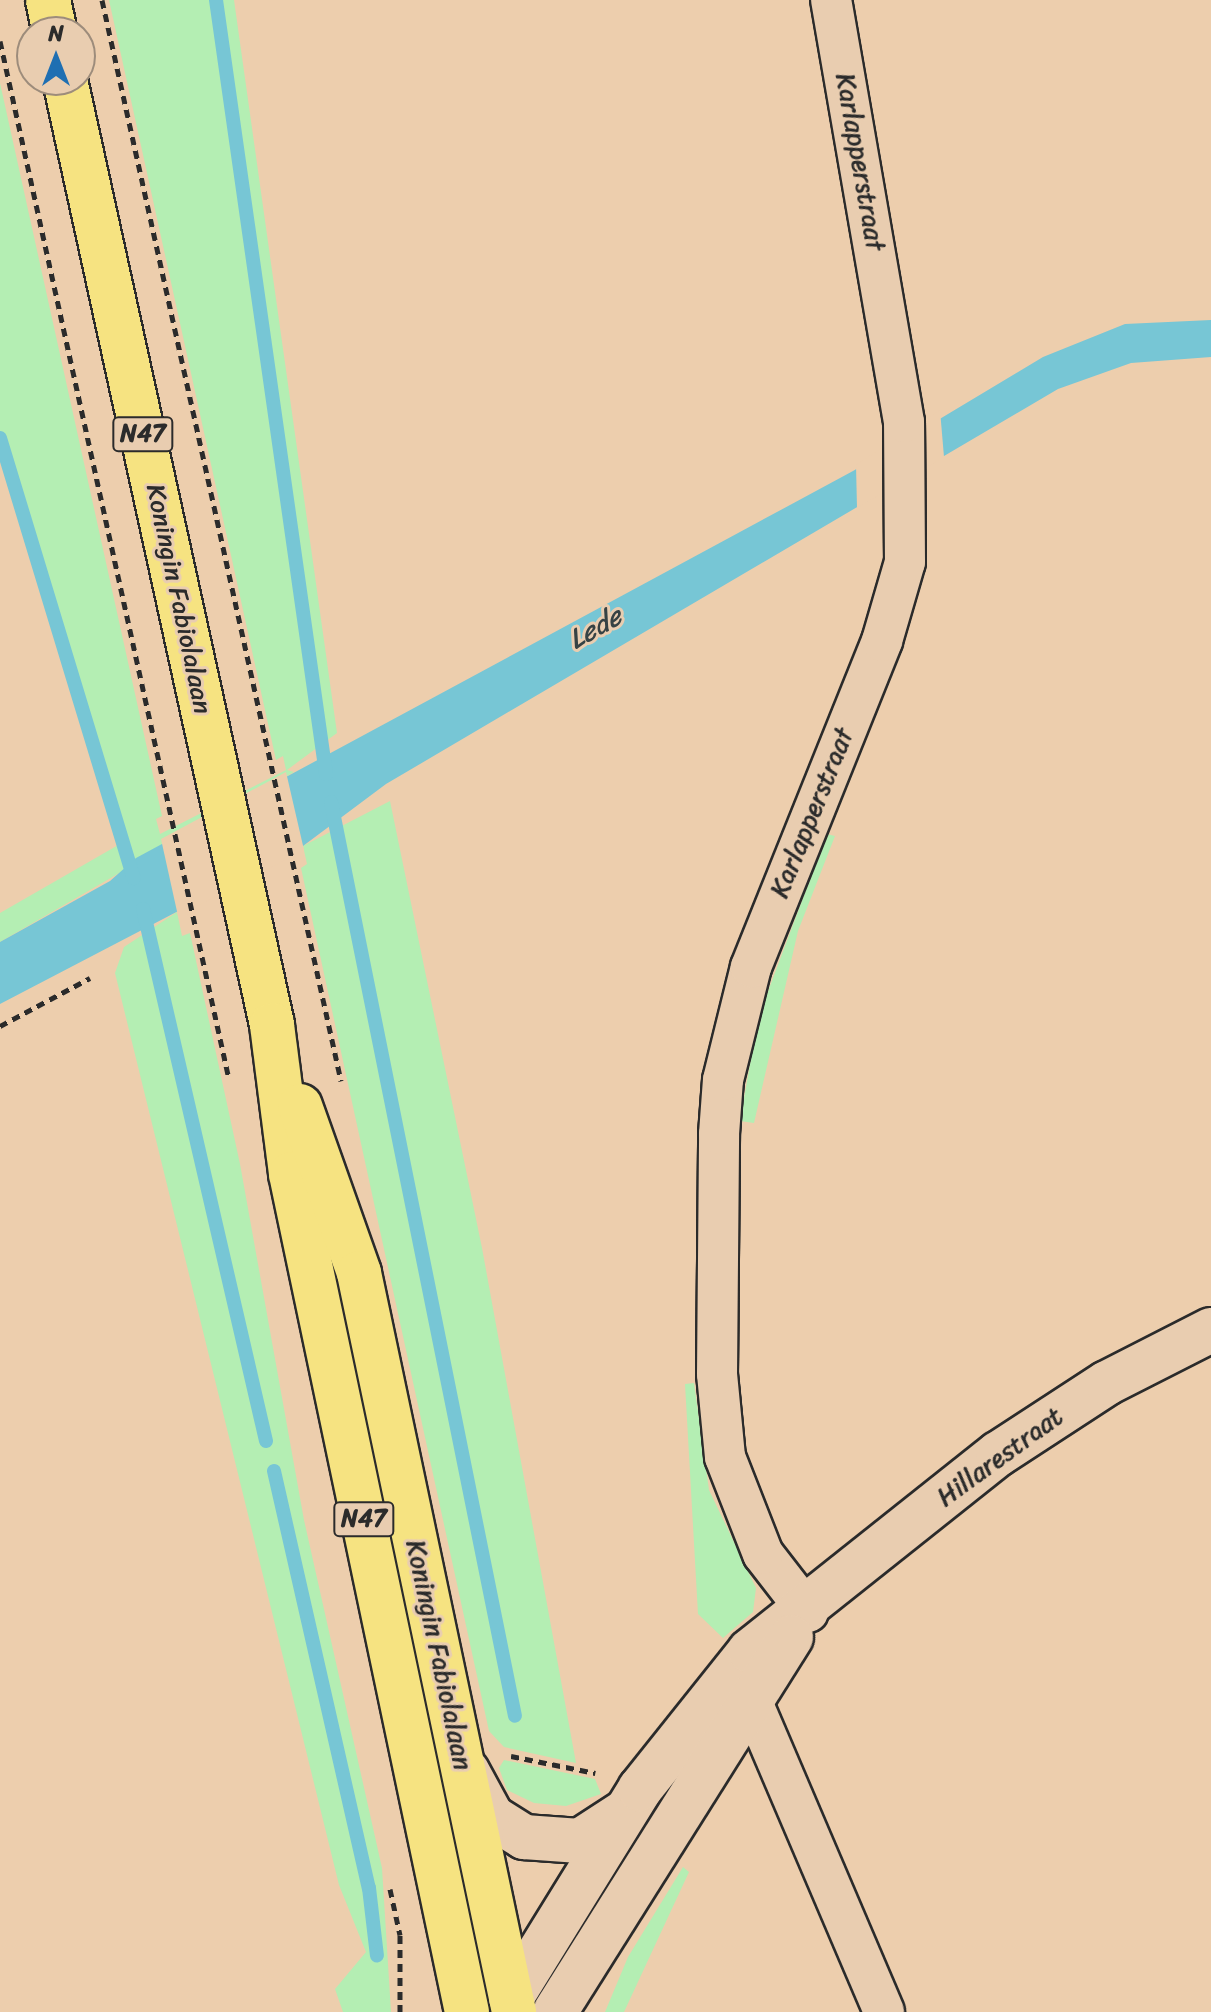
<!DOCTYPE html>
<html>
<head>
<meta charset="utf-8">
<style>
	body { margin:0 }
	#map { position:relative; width:1211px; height:2012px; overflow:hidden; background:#edcead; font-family:Sriracha,sans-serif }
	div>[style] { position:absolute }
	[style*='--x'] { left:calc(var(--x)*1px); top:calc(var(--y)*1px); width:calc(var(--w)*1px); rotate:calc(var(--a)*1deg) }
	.green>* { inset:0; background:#b4eeb3 }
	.water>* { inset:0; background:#77c6d5 }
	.pier>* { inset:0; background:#edcead }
	.stream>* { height:14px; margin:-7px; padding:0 7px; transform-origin:7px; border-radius:7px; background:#77c6d5 }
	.path>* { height:5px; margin-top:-2.5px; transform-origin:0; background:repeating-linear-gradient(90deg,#2b2b2b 0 8px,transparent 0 14px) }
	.roads { filter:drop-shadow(2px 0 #2b2b2b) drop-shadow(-2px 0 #2b2b2b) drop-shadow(0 2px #2b2b2b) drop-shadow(0 -2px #2b2b2b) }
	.minor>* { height:40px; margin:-20px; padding:0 20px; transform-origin:20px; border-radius:20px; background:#e9cdb0 }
	.tertiary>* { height:44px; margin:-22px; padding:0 22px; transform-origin:22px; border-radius:22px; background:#e9cdb0 }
	.primary>* { height:44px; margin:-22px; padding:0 22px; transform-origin:22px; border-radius:22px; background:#f6e381 }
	span { translate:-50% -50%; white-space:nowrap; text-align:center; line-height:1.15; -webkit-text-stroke:6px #e9cdb0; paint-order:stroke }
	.shield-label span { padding:2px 6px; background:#e9cdb0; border:2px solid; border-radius:6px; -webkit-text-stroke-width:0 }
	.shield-label { font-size:24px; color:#2b2b2b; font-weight:700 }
	.street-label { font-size:26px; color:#2b2b2b }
	.water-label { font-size:28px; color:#364244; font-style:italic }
	.north { position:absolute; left:16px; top:16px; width:80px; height:80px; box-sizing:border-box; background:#e9cdb0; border:2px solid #9d8c7b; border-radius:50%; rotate:0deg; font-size:22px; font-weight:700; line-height:32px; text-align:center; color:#2b2b2b }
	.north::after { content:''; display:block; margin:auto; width:28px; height:36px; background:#1f6fb2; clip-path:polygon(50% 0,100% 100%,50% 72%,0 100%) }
</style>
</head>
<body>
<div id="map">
	<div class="green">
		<i style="clip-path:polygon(109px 0,234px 0,337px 733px,287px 770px,294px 772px,0 942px,0 913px,120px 844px,0 452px,0 83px,162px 816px,156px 819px,160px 834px,286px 770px,283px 756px,276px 760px)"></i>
		<i style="clip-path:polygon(390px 801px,482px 1248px,576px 1763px,504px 1747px,489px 1731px,301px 868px,307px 864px,303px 846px)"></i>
		<i style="clip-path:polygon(827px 834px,835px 836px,798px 931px,754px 1123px,740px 1121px,758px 1018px)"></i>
		<i style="clip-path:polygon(177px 912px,182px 936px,190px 933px,240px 1164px,304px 1520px,382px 1868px,391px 2012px,343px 2012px,335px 1989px,366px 1952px,339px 1885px,115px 973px,124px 947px)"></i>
		<i style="clip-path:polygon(694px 1383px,709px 1490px,756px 1588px,753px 1612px,723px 1638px,698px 1614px,685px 1384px)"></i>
		<i style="clip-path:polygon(504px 1760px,595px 1779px,601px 1794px,566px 1806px,534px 1803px,507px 1790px,499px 1768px)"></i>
		<i style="clip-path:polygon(683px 1867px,689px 1872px,624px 2012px,605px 2012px,628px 1957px)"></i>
	</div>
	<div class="water">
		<i style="clip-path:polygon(1211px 320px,1211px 357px,1131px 363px,1058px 389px,386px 784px,303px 846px,0 1004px,0 942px,110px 881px,136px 858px,853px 471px,1043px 357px,1125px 324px)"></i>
	</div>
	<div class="pier">
		<i style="clip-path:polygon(940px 410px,944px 457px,857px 508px,856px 465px)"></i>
		<i style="clip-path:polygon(286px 772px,304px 850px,178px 916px,161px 839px)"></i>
	</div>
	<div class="stream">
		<i style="--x:216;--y:0;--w:782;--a:81.91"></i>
		<i style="--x:0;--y:438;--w:460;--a:73.1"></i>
		<i style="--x:331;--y:802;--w:932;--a:78.62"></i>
		<i style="--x:143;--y:909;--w:546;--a:76.98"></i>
		<i style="--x:274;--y:1471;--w:428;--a:77.2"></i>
		<i style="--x:369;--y:1888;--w:68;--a:83.3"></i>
	</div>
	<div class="path">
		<i style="--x:102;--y:0;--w:1107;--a:77.53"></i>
		<i style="--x:0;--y:41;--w:1063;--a:77.56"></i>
		<i style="--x:0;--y:1026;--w:102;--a:-28.1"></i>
		<i style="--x:511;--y:1756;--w:86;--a:11.4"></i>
		<i style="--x:390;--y:1889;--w:47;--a:77.7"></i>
		<i style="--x:400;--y:1935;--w:77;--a:90"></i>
	</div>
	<div class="roads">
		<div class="minor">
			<i style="--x:808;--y:1612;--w:73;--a:-127.8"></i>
			<i style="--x:763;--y:1554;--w:104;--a:-111.4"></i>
			<i style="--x:725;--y:1457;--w:83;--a:-95.5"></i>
			<i style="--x:717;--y:1374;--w:240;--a:-89.5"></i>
			<i style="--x:719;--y:1134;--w:54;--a:-85.8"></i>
			<i style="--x:723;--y:1080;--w:116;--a:-76.1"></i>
			<i style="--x:751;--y:967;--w:351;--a:-68.1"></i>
			<i style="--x:882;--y:641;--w:82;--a:-73.8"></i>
			<i style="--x:905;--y:562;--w:140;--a:-90.4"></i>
			<i style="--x:904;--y:422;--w:428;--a:-99.8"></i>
			<i style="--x:740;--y:1674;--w:367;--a:66.9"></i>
		</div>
		<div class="tertiary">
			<i style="--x:467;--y:1771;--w:52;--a:61.5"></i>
			<i style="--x:492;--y:1817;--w:38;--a:32"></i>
			<i style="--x:524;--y:1837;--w:56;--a:4.1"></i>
			<i style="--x:580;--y:1841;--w:51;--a:-33.1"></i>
			<i style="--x:511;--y:1998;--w:246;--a:-58.3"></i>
			<i style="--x:640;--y:1789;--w:176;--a:-51.4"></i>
			<i style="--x:750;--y:1651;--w:317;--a:-38.5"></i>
			<i style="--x:998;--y:1454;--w:130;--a:-33.1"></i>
			<i style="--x:1107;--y:1383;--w:117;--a:-27"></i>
			<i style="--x:555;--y:2012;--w:443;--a:-57.8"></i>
		</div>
		<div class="primary">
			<i style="--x:48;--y:0;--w:33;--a:78"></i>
			<i style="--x:65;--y:80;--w:967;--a:77.64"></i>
			<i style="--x:272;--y:1025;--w:150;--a:82.7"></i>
			<i style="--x:291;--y:1174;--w:856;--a:78.14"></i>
			<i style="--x:300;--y:1106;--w:177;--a:70.5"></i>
			<i style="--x:359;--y:1273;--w:755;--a:78.15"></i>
		</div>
	</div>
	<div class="shield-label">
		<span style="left:143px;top:434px">N47</span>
		<span style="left:364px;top:1519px">N47</span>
	</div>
	<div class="street-label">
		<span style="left:860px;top:162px;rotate:80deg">Karlapperstraat</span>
		<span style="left:179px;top:599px;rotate:78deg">Koningin Fabiolalaan</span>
		<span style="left:812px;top:813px;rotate:-68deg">Karlapperstraat</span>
		<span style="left:1000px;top:1457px;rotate:-36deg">Hillarestraat</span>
		<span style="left:439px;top:1655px;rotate:78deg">Koningin Fabiolalaan</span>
	</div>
	<div class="water-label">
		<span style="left:595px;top:628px;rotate:-30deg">Lede</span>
	</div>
	<div class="north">N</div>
</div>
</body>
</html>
